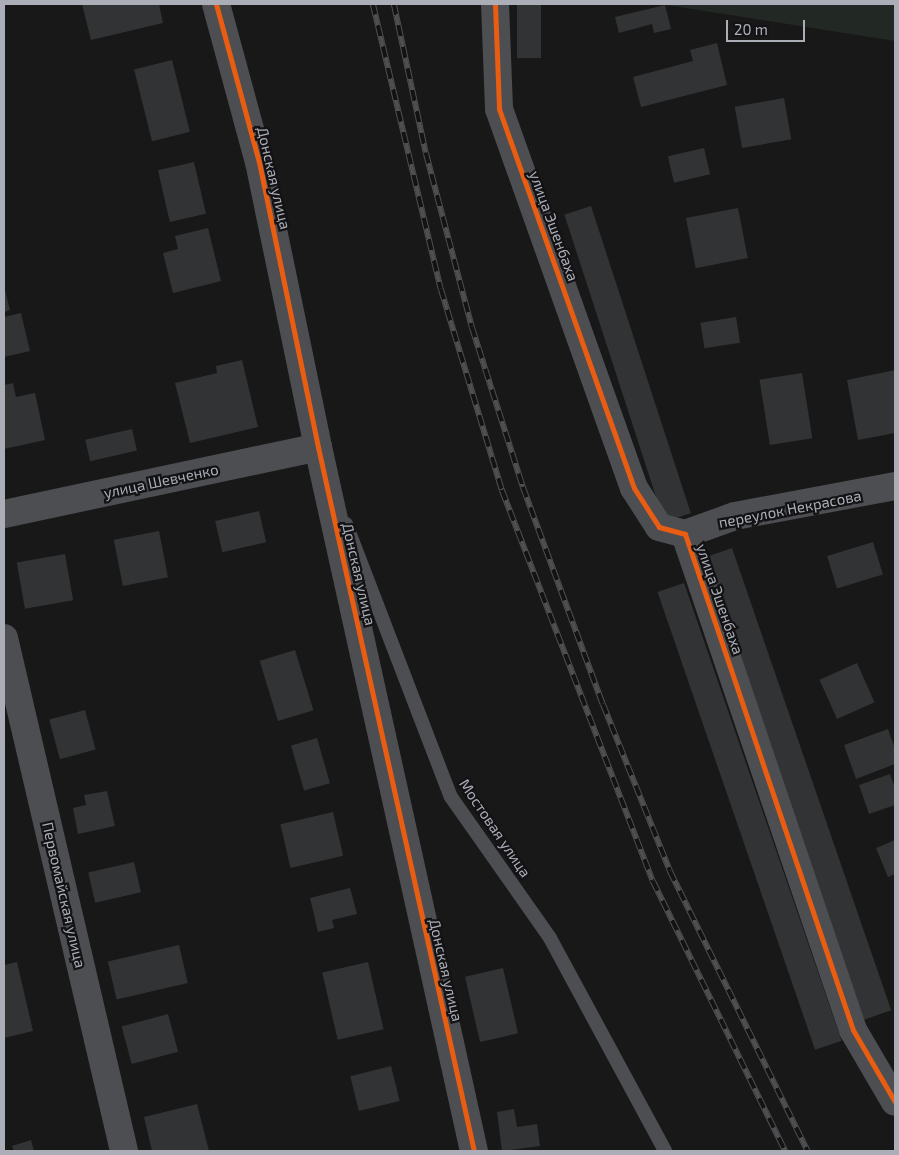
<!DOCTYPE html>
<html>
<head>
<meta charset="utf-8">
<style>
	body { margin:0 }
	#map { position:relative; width:899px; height:1155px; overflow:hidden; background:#181819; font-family:"Exo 2",sans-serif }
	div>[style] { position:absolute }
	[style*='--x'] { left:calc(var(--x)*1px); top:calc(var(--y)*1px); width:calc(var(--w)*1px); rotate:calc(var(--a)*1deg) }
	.green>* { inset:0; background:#222823 }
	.building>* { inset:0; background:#323334; transform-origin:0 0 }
	.service>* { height:14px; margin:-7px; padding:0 7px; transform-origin:7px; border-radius:7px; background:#4d4e51 }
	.minor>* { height:28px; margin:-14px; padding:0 14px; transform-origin:14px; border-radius:14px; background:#4d4e51 }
	.rail>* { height:5.5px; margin-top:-2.75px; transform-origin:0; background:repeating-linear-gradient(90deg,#131214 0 11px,#4e4f51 0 22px); box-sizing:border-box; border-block:1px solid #4e4f51 }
	.cycleway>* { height:5px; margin:-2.5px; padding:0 2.5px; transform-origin:2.5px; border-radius:2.5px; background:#e95d12 }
	span { translate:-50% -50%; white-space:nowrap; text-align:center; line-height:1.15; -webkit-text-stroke:4.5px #131214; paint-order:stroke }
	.street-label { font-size:15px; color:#abaeb7 }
	.frame { position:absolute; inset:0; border:5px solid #abaeb7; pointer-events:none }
	.scale { position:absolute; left:726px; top:20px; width:79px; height:22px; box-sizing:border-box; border:2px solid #abaeb7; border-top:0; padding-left:6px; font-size:15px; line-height:18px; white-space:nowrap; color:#abaeb7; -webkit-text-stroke:4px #131214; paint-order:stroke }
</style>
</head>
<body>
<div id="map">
	<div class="green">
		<i style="clip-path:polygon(660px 4px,895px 4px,895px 41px)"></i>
	</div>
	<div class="building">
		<i style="clip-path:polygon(82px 4px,159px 4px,163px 23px,91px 40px)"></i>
		<i style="left:517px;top:4px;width:24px;height:54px"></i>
		<i style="clip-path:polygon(665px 5px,671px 29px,654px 33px,652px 24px,619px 33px,615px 17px)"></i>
		<i style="clip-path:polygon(717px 43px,727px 85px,641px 107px,633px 77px,693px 61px,690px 50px)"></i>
		<i style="left:172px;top:60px;width:74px;height:39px;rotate:76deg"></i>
		<i style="left:784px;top:98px;width:42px;height:50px;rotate:80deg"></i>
		<i style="left:704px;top:148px;width:27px;height:37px;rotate:77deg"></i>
		<i style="left:194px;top:162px;width:53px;height:37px;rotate:77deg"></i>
		<i style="left:591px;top:206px;width:323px;height:28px;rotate:72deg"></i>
		<i style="left:738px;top:208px;width:51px;height:53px;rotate:79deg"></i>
		<i style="clip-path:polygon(208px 228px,221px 281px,173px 293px,163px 253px,178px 249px,175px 236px)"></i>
		<i style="clip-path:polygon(4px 286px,10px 310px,4px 312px)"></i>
		<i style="clip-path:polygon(21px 313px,30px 351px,4px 357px,4px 317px)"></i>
		<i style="left:736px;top:317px;width:26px;height:36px;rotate:81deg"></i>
		<i style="clip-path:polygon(242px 360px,258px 427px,190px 443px,175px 383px,217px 373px,216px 366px)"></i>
		<i style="clip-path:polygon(895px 370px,895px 433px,858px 440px,847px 380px)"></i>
		<i style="left:802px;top:373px;width:66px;height:43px;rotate:81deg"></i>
		<i style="clip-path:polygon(13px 383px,16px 397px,35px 393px,45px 440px,4px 449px,4px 385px)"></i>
		<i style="left:132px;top:429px;width:22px;height:48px;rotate:77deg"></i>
		<i style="left:259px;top:511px;width:32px;height:45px;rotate:77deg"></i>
		<i style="left:159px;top:531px;width:47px;height:46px;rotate:79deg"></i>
		<i style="left:873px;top:542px;width:34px;height:48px;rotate:73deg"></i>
		<i style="left:732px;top:548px;width:489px;height:29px;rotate:71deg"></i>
		<i style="left:65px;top:554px;width:47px;height:49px;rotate:80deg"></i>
		<i style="left:684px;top:583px;width:484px;height:28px;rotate:71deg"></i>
		<i style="left:295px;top:650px;width:63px;height:37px;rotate:73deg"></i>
		<i style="left:857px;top:663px;width:43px;height:41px;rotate:66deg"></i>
		<i style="left:85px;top:710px;width:41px;height:37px;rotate:75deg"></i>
		<i style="clip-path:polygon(888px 729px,895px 749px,895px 764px,856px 779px,844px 745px)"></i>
		<i style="left:317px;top:738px;width:47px;height:27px;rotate:74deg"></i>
		<i style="clip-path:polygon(890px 774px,895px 788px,895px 805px,869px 814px,859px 785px)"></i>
		<i style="clip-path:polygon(107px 791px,115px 826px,78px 834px,73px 808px,86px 805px,84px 795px)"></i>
		<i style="left:333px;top:812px;width:45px;height:54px;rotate:77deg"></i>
		<i style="clip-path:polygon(895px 840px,895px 874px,888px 877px,876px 848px)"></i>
		<i style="left:134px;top:862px;width:31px;height:47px;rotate:77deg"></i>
		<i style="clip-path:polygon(350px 888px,357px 914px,332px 920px,334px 928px,318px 932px,310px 898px)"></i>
		<i style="left:179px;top:945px;width:39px;height:73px;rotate:77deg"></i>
		<i style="clip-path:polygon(17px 962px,33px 1031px,4px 1038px,4px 965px)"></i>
		<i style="left:368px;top:962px;width:69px;height:47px;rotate:77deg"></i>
		<i style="left:503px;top:968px;width:67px;height:39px;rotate:77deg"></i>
		<i style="left:168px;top:1014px;width:39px;height:48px;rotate:75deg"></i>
		<i style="left:391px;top:1066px;width:36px;height:42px;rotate:76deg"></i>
		<i style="clip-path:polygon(197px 1104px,209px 1151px,152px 1151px,144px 1117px)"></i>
		<i style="clip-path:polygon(514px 1109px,517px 1127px,537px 1124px,540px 1146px,502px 1151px,497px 1112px)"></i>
		<i style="clip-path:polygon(31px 1140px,34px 1151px,14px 1151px,12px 1146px)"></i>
	</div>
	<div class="service">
		<i style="--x:346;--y:524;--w:292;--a:69"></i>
		<i style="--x:451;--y:797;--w:172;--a:54.9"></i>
		<i style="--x:550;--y:938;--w:242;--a:61.6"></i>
	</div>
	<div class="minor">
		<i style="--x:216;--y:4;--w:164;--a:74.8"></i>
		<i style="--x:259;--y:162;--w:291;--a:78.3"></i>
		<i style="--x:318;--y:447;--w:721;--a:77.51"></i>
		<i style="--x:495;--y:4;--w:105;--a:87.8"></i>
		<i style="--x:499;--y:109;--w:402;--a:70.4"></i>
		<i style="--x:634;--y:488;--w:46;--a:57.3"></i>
		<i style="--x:659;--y:527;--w:27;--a:15"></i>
		<i style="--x:685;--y:534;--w:524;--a:71.29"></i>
		<i style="--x:853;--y:1030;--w:83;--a:59.7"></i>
		<i style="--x:4;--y:514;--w:321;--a:-12"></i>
		<i style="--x:685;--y:534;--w:53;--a:-19.8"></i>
		<i style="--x:735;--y:516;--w:163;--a:-10.6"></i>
		<i style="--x:4;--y:638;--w:527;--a:76.83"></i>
	</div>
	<div class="rail">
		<i style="--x:373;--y:4;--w:293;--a:76.6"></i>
		<i style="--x:441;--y:289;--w:210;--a:73.1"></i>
		<i style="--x:502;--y:490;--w:419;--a:68.9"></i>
		<i style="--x:653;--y:881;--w:301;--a:63.9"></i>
		<i style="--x:394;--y:4;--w:152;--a:77.9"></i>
		<i style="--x:426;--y:153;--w:180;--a:75.2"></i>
		<i style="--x:472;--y:327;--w:168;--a:72.3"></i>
		<i style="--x:523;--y:487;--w:231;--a:69.8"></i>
		<i style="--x:603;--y:704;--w:180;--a:68.1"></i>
		<i style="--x:670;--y:871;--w:312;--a:63.8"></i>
	</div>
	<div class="cycleway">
		<i style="--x:216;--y:4;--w:164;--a:74.8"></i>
		<i style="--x:259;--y:162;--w:291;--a:78.3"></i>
		<i style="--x:318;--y:447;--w:721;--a:77.51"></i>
		<i style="--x:495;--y:4;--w:105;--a:87.8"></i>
		<i style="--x:499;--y:109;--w:402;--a:70.4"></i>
		<i style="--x:634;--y:488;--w:46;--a:57.3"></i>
		<i style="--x:659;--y:527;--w:27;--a:15"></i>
		<i style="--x:685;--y:534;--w:524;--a:71.29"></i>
		<i style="--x:853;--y:1030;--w:83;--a:59.7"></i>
	</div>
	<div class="street-label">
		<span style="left:274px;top:178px;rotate:77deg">Донская улица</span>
		<span style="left:554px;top:226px;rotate:70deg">улица Эшенбаха</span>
		<span style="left:161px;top:481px;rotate:-12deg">улица Шевченко</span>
		<span style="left:790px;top:509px;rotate:-11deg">переулок Некрасова</span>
		<span style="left:359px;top:574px;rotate:77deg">Донская улица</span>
		<span style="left:720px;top:599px;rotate:71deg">улица Эшенбаха</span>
		<span style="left:495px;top:828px;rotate:56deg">Мостовая улица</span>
		<span style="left:64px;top:895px;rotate:77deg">Первомайская улица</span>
		<span style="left:446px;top:970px;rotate:77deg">Донская улица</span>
	</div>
	<div class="frame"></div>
	<div class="scale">20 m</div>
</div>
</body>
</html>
